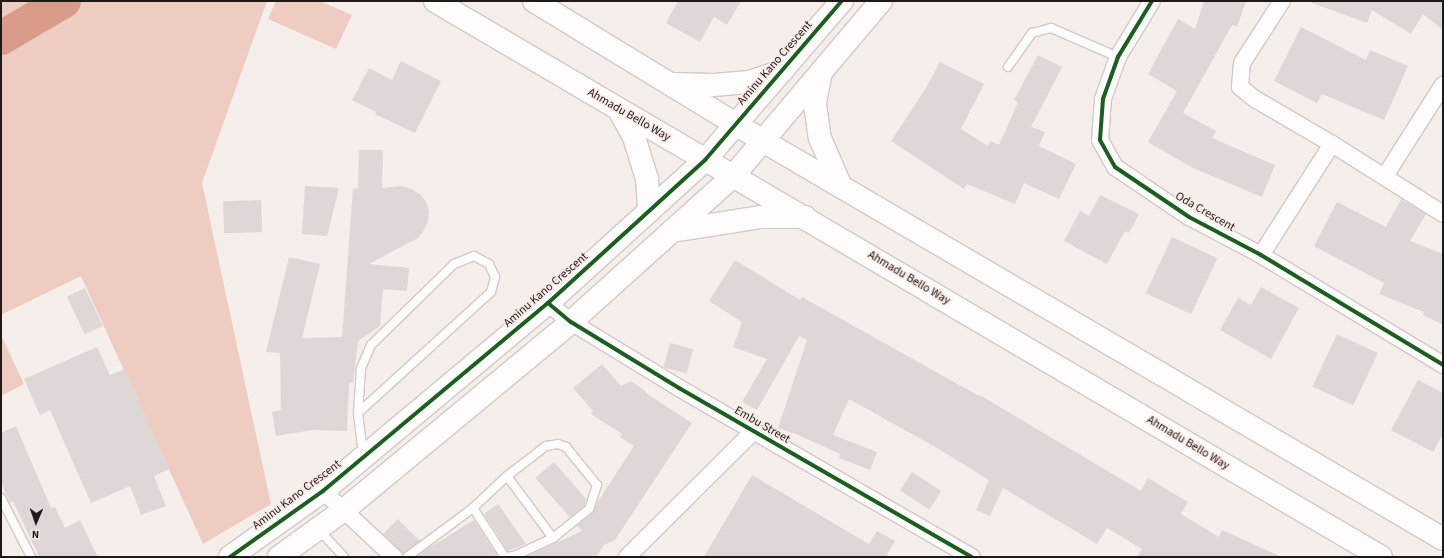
<!DOCTYPE html>
<html>
<head>
<meta charset="utf-8">
<style>
	body { margin:0 }
	#map { position:relative; width:1444px; height:558px; overflow:hidden; background:#f6eeeb; font-family:"Source Sans 3",sans-serif }
	div>[style] { position:absolute }
	[style*='--x'] { left:calc(var(--x)*1px); top:calc(var(--y)*1px); width:calc(var(--w)*1px); rotate:calc(var(--a)*1deg) }
	.green>* { inset:0; background:#eeccc2 }
	.river>* { height:34px; margin:-17px; padding:0 17px; transform-origin:17px; border-radius:17px; background:#d99c8a }
	.building>* { inset:0; background:#ded7d5; transform-origin:0 0 }
	.roads { filter:drop-shadow(1px 0 #d1cac8) drop-shadow(-1px 0 #d1cac8) drop-shadow(0 1px #d1cac8) drop-shadow(0 -1px #d1cac8) }
	.lane>* { height:8px; margin:-4px; padding:0 4px; transform-origin:4px; border-radius:4px; background:#fefcfc }
	.street>* { height:16px; margin:-8px; padding:0 8px; transform-origin:8px; border-radius:8px; background:#fefcfc }
	.secondary>* { height:22px; margin:-11px; padding:0 11px; transform-origin:11px; border-radius:11px; background:#fefcfc }
	.primary>* { height:22px; margin:-11px; padding:0 11px; transform-origin:11px; border-radius:11px; background:#fefcfc }
	.cycleway>* { height:4px; margin:-2px; padding:0 2px; transform-origin:2px; border-radius:2px; background:#1b5e20 }
	span { translate:-50% -50%; white-space:nowrap; text-align:center; line-height:1.15; -webkit-text-stroke:3px #fbebe7; paint-order:stroke }
	.street-label { font-size:12px; color:#1f1918 }
	.frame { position:absolute; inset:0; border:2px solid #1f1918; pointer-events:none }
	.north { position:absolute; left:16px; top:502px; width:40px; height:40px; -webkit-text-stroke:3px #fbebe7; paint-order:stroke; rotate:182deg; font-size:11px; font-weight:700; line-height:16px; text-align:center; color:#1f1918 }
	.north::after { content:''; display:block; margin:auto; width:14px; height:18px; background:#1f1918; clip-path:polygon(50% 0,100% 100%,50% 72%,0 100%) }
</style>
</head>
<body>
<div id="map">
	<div class="green">
		<i style="clip-path:polygon(1px 1px,267px 1px,202px 183px,271px 504px,203px 544px,81px 276px,1px 315px)"></i>
		<i style="clip-path:polygon(276px 1px,320px 1px,352px 15px,336px 49px,268px 19px)"></i>
		<i style="clip-path:polygon(1px 335px,24px 384px,1px 396px)"></i>
	</div>
	<div class="river">
		<i style="--x:1;--y:38;--w:73;--a:-30.4"></i>
	</div>
	<div class="building">
		<i style="clip-path:polygon(678px 1px,741px 1px,727px 25px,714px 17px,700px 42px,666px 23px)"></i>
		<i style="clip-path:polygon(1204px 1px,1246px 1px,1237px 27px,1232px 25px,1183px 113px,1216px 131px,1212px 138px,1275px 165px,1262px 197px,1193px 168px,1148px 142px,1177px 91px,1148px 74px,1178px 19px,1195px 29px)"></i>
		<i style="clip-path:polygon(1312px 1px,1443px 1px,1443px 30px,1423px 14px,1411px 34px,1372px 10px,1367px 23px,1312px 3px)"></i>
		<i style="clip-path:polygon(1301px 27px,1366px 60px,1370px 50px,1408px 66px,1384px 120px,1322px 94px,1317px 103px,1274px 81px)"></i>
		<i style="clip-path:polygon(1038px 55px,1062px 67px,1031px 127px,1045px 132px,1039px 146px,1076px 164px,1059px 199px,1024px 183px,1015px 204px,967px 184px,964px 189px,891px 141px,926px 88px,940px 62px,984px 84px,961px 129px,988px 146px,990px 141px,999px 145px,1018px 102px,1014px 100px)"></i>
		<i style="clip-path:polygon(401px 61px,441px 81px,415px 133px,375px 114px,376px 112px,352px 100px,369px 68px,392px 80px)"></i>
		<i style="clip-path:polygon(359px 150px,383px 150px,382px 188px,402px 186px,411px 189px,420px 194px,426px 202px,429px 211px,428px 221px,424px 230px,418px 238px,369px 264px,409px 268px,407px 291px,383px 289px,380px 326px,358px 341px,353px 383px,349px 382px,347px 431px,313px 430px,276px 436px,272px 412px,281px 410px,280px 353px,266px 352px,289px 257px,320px 264px,302px 338px,342px 337px,353px 188px,358px 189px)"></i>
		<i style="clip-path:polygon(305px 186px,339px 188px,327px 236px,302px 234px)"></i>
		<i style="clip-path:polygon(1100px 195px,1139px 214px,1129px 233px,1125px 231px,1107px 264px,1064px 241px,1080px 211px,1089px 216px)"></i>
		<i style="clip-path:polygon(1401px 199px,1426px 214px,1410px 241px,1443px 254px,1443px 325px,1423px 315px,1424px 312px,1379px 294px,1384px 283px,1314px 246px,1337px 202px,1386px 227px)"></i>
		<i style="left:261px;top:200px;width:32px;height:38px;rotate:88deg"></i>
		<i style="left:1172px;top:237px;width:50px;height:62px;rotate:25deg"></i>
		<i style="clip-path:polygon(735px 260px,800px 300px,802px 297px,979px 396px,980px 395px,1141px 491px,1148px 478px,1188px 502px,1181px 514px,1219px 537px,1222px 530px,1282px 557px,1137px 557px,1142px 549px,1107px 528px,1097px 544px,1003px 488px,990px 516px,976px 510px,989px 480px,937px 448px,849px 399px,833px 435px,877px 452px,870px 470px,839px 458px,840px 454px,796px 434px,778px 428px,807px 340px,799px 336px,757px 410px,742px 402px,767px 359px,733px 347px,742px 322px,709px 301px)"></i>
		<i style="clip-path:polygon(1261px 287px,1299px 308px,1271px 359px,1220px 330px,1238px 298px,1251px 305px)"></i>
		<i style="left:85px;top:288px;width:42px;height:20px;rotate:65deg"></i>
		<i style="left:1337px;top:334px;width:45px;height:58px;rotate:25deg"></i>
		<i style="left:670px;top:343px;width:24px;height:25px;rotate:15deg"></i>
		<i style="clip-path:polygon(97px 347px,110px 375px,125px 369px,169px 469px,154px 476px,166px 506px,141px 515px,130px 486px,91px 503px,50px 410px,40px 415px,24px 379px)"></i>
		<i style="clip-path:polygon(602px 364px,621px 386px,631px 381px,644px 390px,646px 393px,692px 423px,615px 540px,604px 545px,596px 557px,525px 557px,582px 531px,577px 525px,593px 513px,597px 503px,634px 446px,620px 437px,622px 434px,591px 414px,593px 411px,573px 388px)"></i>
		<i style="clip-path:polygon(1418px 380px,1443px 393px,1443px 434px,1433px 452px,1391px 430px)"></i>
		<i style="clip-path:polygon(16px 426px,51px 508px,55px 507px,65px 528px,80px 520px,98px 557px,39px 557px,13px 501px,10px 503px,1px 482px,1px 433px)"></i>
		<i style="clip-path:polygon(554px 462px,586px 499px,584px 506px,570px 517px,535px 478px)"></i>
		<i style="left:912px;top:472px;width:35px;height:22px;rotate:33deg"></i>
		<i style="clip-path:polygon(752px 475px,869px 544px,877px 531px,895px 541px,887px 555px,891px 557px,704px 557px)"></i>
		<i style="clip-path:polygon(498px 504px,526px 544px,508px 551px,484px 514px)"></i>
		<i style="left:398px;top:519px;width:31px;height:21px;rotate:45deg"></i>
		<i style="clip-path:polygon(474px 520px,498px 557px,416px 557px,427px 549px)"></i>
	</div>
	<div class="roads">
		<div class="lane">
			<i style="--x:1008;--y:67;--w:42;--a:-54.8"></i>
			<i style="--x:1032;--y:33;--w:20;--a:-15"></i>
			<i style="--x:1051;--y:28;--w:73;--a:23.4"></i>
			<i style="--x:358;--y:413;--w:180;--a:-42.3"></i>
			<i style="--x:491;--y:292;--w:16;--a:-75"></i>
			<i style="--x:495;--y:277;--w:14;--a:-115"></i>
			<i style="--x:489;--y:264;--w:17;--a:-152"></i>
			<i style="--x:474;--y:256;--w:22;--a:158"></i>
			<i style="--x:454;--y:264;--w:116;--a:135.7"></i>
			<i style="--x:371;--y:345;--w:26;--a:113"></i>
			<i style="--x:361;--y:369;--w:44;--a:93.9"></i>
			<i style="--x:358;--y:413;--w:41;--a:83"></i>
			<i style="--x:507;--y:476;--w:77;--a:53.4"></i>
			<i style="--x:1;--y:498;--w:66;--a:63"></i>
			<i style="--x:318;--y:529;--w:38;--a:47"></i>
			<i style="--x:407;--y:557;--w:82;--a:-36.6"></i>
			<i style="--x:473;--y:508;--w:47;--a:-43.3"></i>
			<i style="--x:507;--y:476;--w:49;--a:-37.6"></i>
			<i style="--x:546;--y:446;--w:12;--a:-9"></i>
			<i style="--x:558;--y:444;--w:9;--a:21"></i>
			<i style="--x:566;--y:447;--w:49;--a:50.8"></i>
			<i style="--x:597;--y:485;--w:25;--a:108"></i>
			<i style="--x:589;--y:509;--w:46;--a:141.1"></i>
			<i style="--x:553;--y:538;--w:43;--a:155.2"></i>
			<i style="--x:514;--y:556;--w:9;--a:174"></i>
			<i style="--x:505;--y:557;--w:59;--a:-123.1"></i>
		</div>
		<div class="street">
			<i style="--x:1152;--y:1;--w:66;--a:121.3"></i>
			<i style="--x:1118;--y:57;--w:45;--a:109.7"></i>
			<i style="--x:1103;--y:99;--w:41;--a:94.2"></i>
			<i style="--x:1100;--y:140;--w:31;--a:61"></i>
			<i style="--x:1115;--y:167;--w:89;--a:34"></i>
			<i style="--x:1189;--y:217;--w:81;--a:27.8"></i>
			<i style="--x:1261;--y:255;--w:213;--a:31.1"></i>
			<i style="--x:1282;--y:1;--w:74;--a:122.8"></i>
			<i style="--x:1242;--y:63;--w:24;--a:95"></i>
			<i style="--x:1240;--y:87;--w:19;--a:39"></i>
			<i style="--x:1255;--y:99;--w:89;--a:30.3"></i>
			<i style="--x:1332;--y:144;--w:131;--a:32.2"></i>
			<i style="--x:1385;--y:176;--w:108;--a:-57.5"></i>
			<i style="--x:1261;--y:255;--w:132;--a:-57.4"></i>
			<i style="--x:548;--y:303;--w:30;--a:40"></i>
			<i style="--x:571;--y:322;--w:127;--a:31.4"></i>
			<i style="--x:679;--y:388;--w:338;--a:30"></i>
			<i style="--x:323;--y:491;--w:97;--a:42.9"></i>
			<i style="--x:627;--y:557;--w:177;--a:-44.8"></i>
		</div>
		<div class="secondary">
			<i style="--x:230;--y:557;--w:114;--a:-35.4"></i>
			<i style="--x:323;--y:491;--w:293;--a:-39.9"></i>
			<i style="--x:548;--y:303;--w:212;--a:-42.3"></i>
			<i style="--x:705;--y:160;--w:210;--a:-49.3"></i>
			<i style="--x:279;--y:557;--w:80;--a:-35.9"></i>
			<i style="--x:344;--y:510;--w:295;--a:-39.6"></i>
			<i style="--x:571;--y:322;--w:219;--a:-42"></i>
			<i style="--x:734;--y:175;--w:228;--a:-49.8"></i>
		</div>
		<div class="primary">
			<i style="--x:435;--y:1;--w:1097;--a:30.44"></i>
			<i style="--x:534;--y:1;--w:268;--a:31.4"></i>
			<i style="--x:763;--y:141;--w:788;--a:30.34"></i>
			<i style="--x:821;--y:72;--w:33;--a:101"></i>
			<i style="--x:815;--y:104;--w:34;--a:82"></i>
			<i style="--x:820;--y:138;--w:53;--a:66.8"></i>
			<i style="--x:672;--y:84;--w:42;--a:1.4"></i>
			<i style="--x:714;--y:85;--w:36;--a:-5"></i>
			<i style="--x:750;--y:82;--w:34;--a:-19"></i>
			<i style="--x:619;--y:110;--w:31;--a:61"></i>
			<i style="--x:634;--y:137;--w:44;--a:72.8"></i>
			<i style="--x:647;--y:179;--w:32;--a:86"></i>
			<i style="--x:672;--y:231;--w:89;--a:-9"></i>
			<i style="--x:760;--y:217;--w:45;--a:0"></i>
		</div>
	</div>
	<div class="cycleway">
		<i style="--x:1152;--y:1;--w:66;--a:121.3"></i>
		<i style="--x:1118;--y:57;--w:45;--a:109.7"></i>
		<i style="--x:1103;--y:99;--w:41;--a:94.2"></i>
		<i style="--x:1100;--y:140;--w:31;--a:61"></i>
		<i style="--x:1115;--y:167;--w:89;--a:34"></i>
		<i style="--x:1189;--y:217;--w:81;--a:27.8"></i>
		<i style="--x:1261;--y:255;--w:213;--a:31.1"></i>
		<i style="--x:548;--y:303;--w:30;--a:40"></i>
		<i style="--x:571;--y:322;--w:127;--a:31.4"></i>
		<i style="--x:679;--y:388;--w:338;--a:30"></i>
		<i style="--x:230;--y:557;--w:114;--a:-35.4"></i>
		<i style="--x:323;--y:491;--w:293;--a:-39.9"></i>
		<i style="--x:548;--y:303;--w:212;--a:-42.3"></i>
		<i style="--x:705;--y:160;--w:210;--a:-49.3"></i>
	</div>
	<div class="street-label">
		<span style="left:775px;top:63px;rotate:-49deg">Aminu Kano Crescent</span>
		<span style="left:629px;top:115px;rotate:30deg">Ahmadu Bello Way</span>
		<span style="left:1205px;top:212px;rotate:30deg">Oda Crescent</span>
		<span style="left:909px;top:278px;rotate:31deg">Ahmadu Bello Way</span>
		<span style="left:546px;top:290px;rotate:-41deg">Aminu Kano Crescent</span>
		<span style="left:762px;top:425px;rotate:30deg">Embu Street</span>
		<span style="left:1188px;top:443px;rotate:31deg">Ahmadu Bello Way</span>
		<span style="left:297px;top:495px;rotate:-37deg">Aminu Kano Crescent</span>
	</div>
	<div class="frame"></div>
	<div class="north">N</div>
</div>
</body>
</html>
